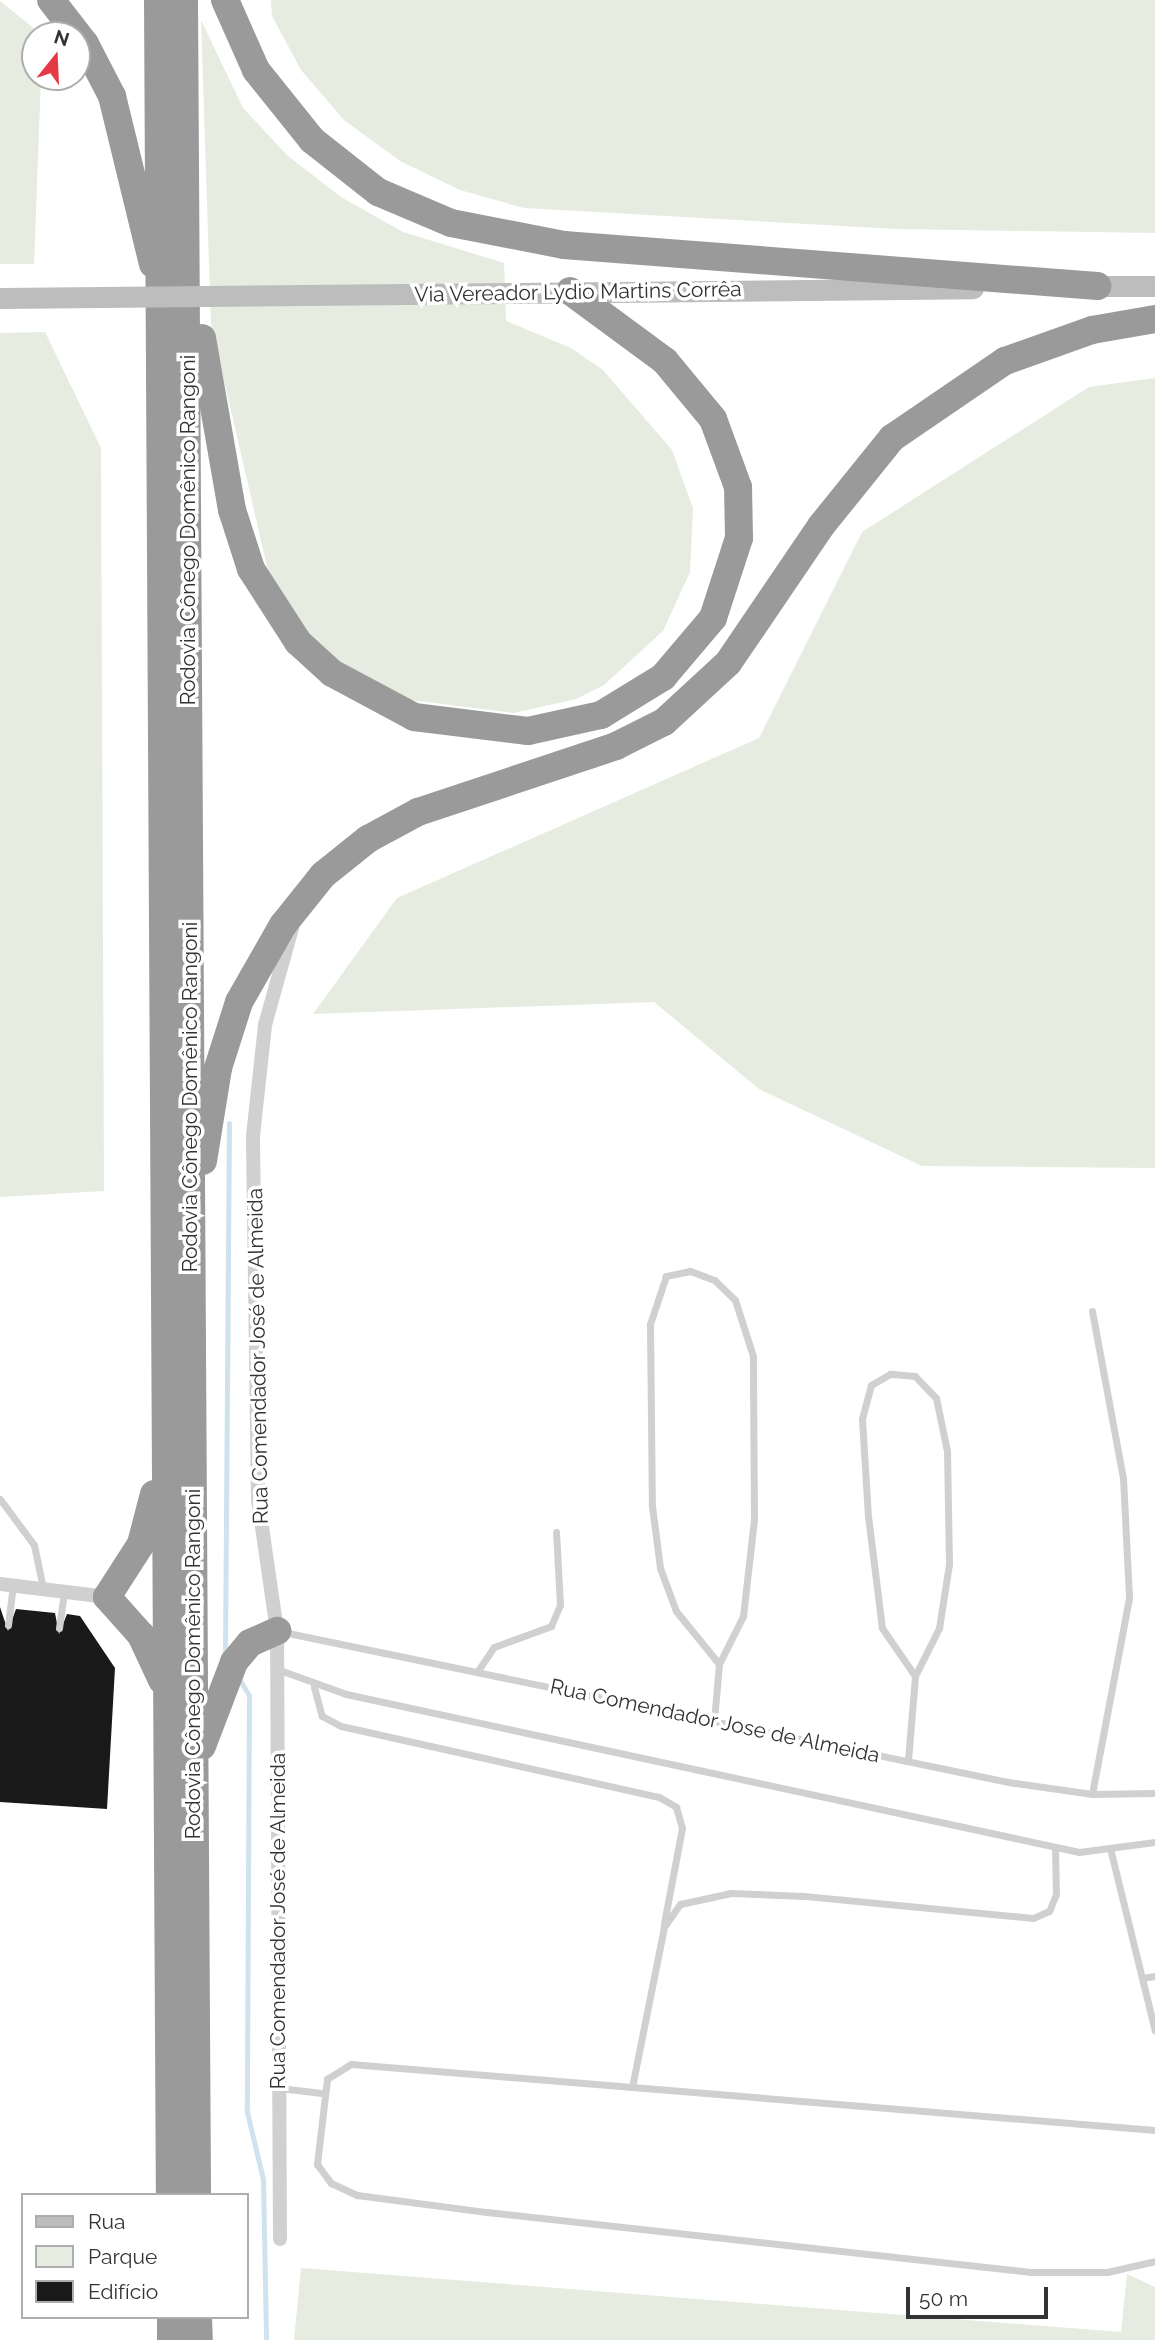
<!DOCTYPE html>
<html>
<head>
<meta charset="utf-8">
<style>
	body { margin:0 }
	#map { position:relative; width:1155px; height:2340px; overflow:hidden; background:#fff; font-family:Raleway,sans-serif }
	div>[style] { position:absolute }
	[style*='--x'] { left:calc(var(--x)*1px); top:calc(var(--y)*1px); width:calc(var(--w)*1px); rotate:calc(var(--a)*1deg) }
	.green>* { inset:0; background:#e6ecdf }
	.stream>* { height:5px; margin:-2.5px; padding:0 2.5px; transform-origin:2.5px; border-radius:2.5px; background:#cfe2ee }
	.building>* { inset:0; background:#1a1a1a }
	.lane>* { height:7px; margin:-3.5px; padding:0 3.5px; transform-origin:3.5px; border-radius:3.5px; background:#d0d0d0 }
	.street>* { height:14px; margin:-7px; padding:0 7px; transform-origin:7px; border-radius:7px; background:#d0d0d0 }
	.secondary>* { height:21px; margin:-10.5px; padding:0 10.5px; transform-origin:10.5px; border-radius:10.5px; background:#bdbdbd }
	.highway>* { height:28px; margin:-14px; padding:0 14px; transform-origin:14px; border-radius:14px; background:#9a9a9a }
	.secondary-bridge>* { height:21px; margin:-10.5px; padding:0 10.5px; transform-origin:10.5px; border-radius:10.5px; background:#bdbdbd }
	span { translate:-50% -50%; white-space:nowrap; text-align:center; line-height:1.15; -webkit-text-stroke:7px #fff; paint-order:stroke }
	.street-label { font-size:21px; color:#333 }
	.legend { position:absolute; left:21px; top:2193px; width:228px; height:126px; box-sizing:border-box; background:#fff; border:2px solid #adadad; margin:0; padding:9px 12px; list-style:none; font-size:21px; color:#333 }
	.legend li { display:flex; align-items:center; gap:14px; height:35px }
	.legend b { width:35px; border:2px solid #adadad }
	.north { position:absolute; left:21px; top:21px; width:70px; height:70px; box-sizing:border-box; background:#fff; border:2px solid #adadad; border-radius:50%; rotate:18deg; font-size:19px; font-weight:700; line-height:28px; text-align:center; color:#333 }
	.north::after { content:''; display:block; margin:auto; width:24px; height:32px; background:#e63946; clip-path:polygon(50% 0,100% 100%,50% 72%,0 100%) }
	.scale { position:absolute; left:906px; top:2287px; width:142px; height:32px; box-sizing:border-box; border:4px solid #333; border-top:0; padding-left:9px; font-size:21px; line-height:24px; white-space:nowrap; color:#333; -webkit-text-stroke:5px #fff; paint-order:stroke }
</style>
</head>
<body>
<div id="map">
	<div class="green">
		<i style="clip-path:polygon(271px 0,1155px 0,1155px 233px,897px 229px,524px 208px,460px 190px,400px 161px,344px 120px,301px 70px,272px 16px)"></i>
		<i style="clip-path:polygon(0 1px,42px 35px,35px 35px,35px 77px,41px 77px,34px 264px,0 264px)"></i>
		<i style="clip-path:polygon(201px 20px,243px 108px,288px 156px,341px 197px,403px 232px,504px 263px,506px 321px,571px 348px,603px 370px,672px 450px,693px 508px,690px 572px,663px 631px,604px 685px,576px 699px,514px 713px,411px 700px,339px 662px,309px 635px,268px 571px,211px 324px)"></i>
		<i style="clip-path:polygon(45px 332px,101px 448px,104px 1191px,0 1197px,0 333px)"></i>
		<i style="clip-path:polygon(1155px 378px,1155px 1168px,922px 1166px,759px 1089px,654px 1002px,313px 1014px,397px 898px,759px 738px,862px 532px,1089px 387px)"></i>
		<i style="clip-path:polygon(301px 2268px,1121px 2332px,1127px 2274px,1155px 2287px,1155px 2340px,294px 2340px)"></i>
	</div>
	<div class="stream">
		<i style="--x:225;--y:1653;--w:530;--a:-89.57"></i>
		<i style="--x:238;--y:1677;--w:21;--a:59"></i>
		<i style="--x:249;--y:1695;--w:417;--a:90.3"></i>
		<i style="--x:247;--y:2112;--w:69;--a:76.6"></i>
		<i style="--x:263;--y:2179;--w:161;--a:88.9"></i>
	</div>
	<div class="building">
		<i style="clip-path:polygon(0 1607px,8px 1631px,16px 1609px,55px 1613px,59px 1634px,67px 1614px,80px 1616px,115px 1668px,107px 1809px,0 1802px)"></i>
	</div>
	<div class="lane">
		<i style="--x:1092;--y:1311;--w:170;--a:79.5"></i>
		<i style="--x:1123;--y:1478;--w:120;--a:87.1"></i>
		<i style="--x:1129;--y:1598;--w:199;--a:100.7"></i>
		<i style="--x:0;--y:1499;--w:57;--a:53.5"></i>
		<i style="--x:34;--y:1545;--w:44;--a:78.2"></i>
		<i style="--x:8;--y:1625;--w:39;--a:-83"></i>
		<i style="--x:59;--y:1628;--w:37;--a:-82"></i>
		<i style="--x:283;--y:1632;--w:740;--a:11.69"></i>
		<i style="--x:1008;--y:1782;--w:85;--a:8.1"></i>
		<i style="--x:1092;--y:1794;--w:63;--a:-0.9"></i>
		<i style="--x:277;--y:1669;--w:73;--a:19.9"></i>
		<i style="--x:346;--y:1694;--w:750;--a:12.16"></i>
		<i style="--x:1079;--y:1852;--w:77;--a:-7.5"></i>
		<i style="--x:477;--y:1672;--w:30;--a:-56"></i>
		<i style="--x:494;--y:1647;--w:61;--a:-20.2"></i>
		<i style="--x:551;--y:1626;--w:23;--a:-67"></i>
		<i style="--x:560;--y:1605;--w:73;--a:-93.1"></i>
		<i style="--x:314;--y:1687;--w:30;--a:75"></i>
		<i style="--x:322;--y:1716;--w:21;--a:28"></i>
		<i style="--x:341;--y:1726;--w:326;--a:12.6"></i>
		<i style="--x:659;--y:1797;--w:20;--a:30"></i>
		<i style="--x:676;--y:1807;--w:22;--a:74"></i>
		<i style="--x:682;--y:1828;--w:97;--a:100.7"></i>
		<i style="--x:714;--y:1721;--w:57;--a:-85"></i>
		<i style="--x:719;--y:1664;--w:54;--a:-63.4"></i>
		<i style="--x:743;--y:1616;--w:98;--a:-83.5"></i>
		<i style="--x:754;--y:1519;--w:163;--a:-90.4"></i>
		<i style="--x:753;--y:1356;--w:59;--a:-107.8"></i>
		<i style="--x:735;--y:1300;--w:29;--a:-136"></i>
		<i style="--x:714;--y:1280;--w:26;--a:-159"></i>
		<i style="--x:690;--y:1271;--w:25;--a:168"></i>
		<i style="--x:666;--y:1276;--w:51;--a:108.4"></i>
		<i style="--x:650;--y:1324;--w:182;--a:89.4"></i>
		<i style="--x:652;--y:1506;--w:63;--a:82.6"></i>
		<i style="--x:660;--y:1568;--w:46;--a:69.6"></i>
		<i style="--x:676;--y:1611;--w:68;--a:50.9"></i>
		<i style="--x:908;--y:1760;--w:84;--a:-85.2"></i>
		<i style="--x:915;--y:1676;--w:54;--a:-63.4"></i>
		<i style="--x:939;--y:1628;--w:65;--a:-81.1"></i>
		<i style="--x:949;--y:1564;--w:113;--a:-91"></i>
		<i style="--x:947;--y:1451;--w:54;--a:-101.7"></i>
		<i style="--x:936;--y:1398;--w:30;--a:-134"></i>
		<i style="--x:915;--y:1376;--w:25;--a:-175"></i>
		<i style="--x:890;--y:1374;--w:22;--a:150"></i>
		<i style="--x:871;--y:1385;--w:35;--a:105"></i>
		<i style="--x:862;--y:1419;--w:97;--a:86.5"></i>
		<i style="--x:868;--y:1516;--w:113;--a:82.9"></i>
		<i style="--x:882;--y:1628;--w:58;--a:55.5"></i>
		<i style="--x:1055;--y:1848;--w:46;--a:88.8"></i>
		<i style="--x:1056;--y:1894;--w:18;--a:112"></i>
		<i style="--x:1049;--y:1911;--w:17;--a:156"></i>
		<i style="--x:1033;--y:1918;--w:231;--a:-174.5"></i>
		<i style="--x:803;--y:1896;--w:72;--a:-177.6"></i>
		<i style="--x:731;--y:1893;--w:52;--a:167.8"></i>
		<i style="--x:680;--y:1904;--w:28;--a:125"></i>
		<i style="--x:664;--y:1927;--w:163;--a:101.3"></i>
		<i style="--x:632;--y:2087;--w:282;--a:-175.3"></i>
		<i style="--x:351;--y:2064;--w:28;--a:148"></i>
		<i style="--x:327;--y:2079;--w:86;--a:96.7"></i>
		<i style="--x:317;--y:2164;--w:24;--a:54"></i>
		<i style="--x:331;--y:2183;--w:29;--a:25"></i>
		<i style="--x:357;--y:2195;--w:131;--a:7.5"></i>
		<i style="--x:487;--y:2212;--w:547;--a:6.29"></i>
		<i style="--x:1031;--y:2272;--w:76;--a:0"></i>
		<i style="--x:1107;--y:2272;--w:49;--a:-12.9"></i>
		<i style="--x:1110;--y:1848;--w:188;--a:76.2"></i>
		<i style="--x:1142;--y:1978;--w:13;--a:-9"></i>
		<i style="--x:632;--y:2087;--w:525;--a:4.7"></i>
		<i style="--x:279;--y:2088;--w:43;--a:6.6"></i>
	</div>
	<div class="street">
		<i style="--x:0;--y:1584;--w:108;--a:6.9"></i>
		<i style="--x:280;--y:2239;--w:608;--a:-90.28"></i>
		<i style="--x:277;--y:1631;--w:133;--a:-98.2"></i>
		<i style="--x:258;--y:1499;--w:363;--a:-90.8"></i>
		<i style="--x:253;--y:1136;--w:112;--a:-83.8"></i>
		<i style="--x:265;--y:1025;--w:101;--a:-74.4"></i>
	</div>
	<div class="secondary">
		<i style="--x:1082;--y:286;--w:73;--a:0"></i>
		<i style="--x:516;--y:293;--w:457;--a:-0.6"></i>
	</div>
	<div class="highway">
		<i style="--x:51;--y:0;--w:56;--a:52.3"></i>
		<i style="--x:85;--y:44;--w:59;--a:62.6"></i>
		<i style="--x:112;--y:96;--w:173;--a:76.3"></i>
		<i style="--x:158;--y:0;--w:2195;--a:89.69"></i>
		<i style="--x:184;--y:0;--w:2195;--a:89.66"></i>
		<i style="--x:225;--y:0;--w:77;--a:66.1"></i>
		<i style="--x:256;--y:70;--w:90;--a:51.3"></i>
		<i style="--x:312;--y:140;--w:84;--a:38.2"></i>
		<i style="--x:378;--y:192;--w:79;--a:23"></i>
		<i style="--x:451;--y:223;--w:115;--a:11"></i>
		<i style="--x:564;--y:245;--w:535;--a:4.4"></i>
		<i style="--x:202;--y:338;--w:175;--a:80.1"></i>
		<i style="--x:232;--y:510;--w:62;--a:72.1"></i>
		<i style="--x:251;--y:569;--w:87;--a:57.2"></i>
		<i style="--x:298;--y:642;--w:46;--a:42.4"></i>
		<i style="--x:332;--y:673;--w:93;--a:28.2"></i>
		<i style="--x:414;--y:717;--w:115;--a:7"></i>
		<i style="--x:528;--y:731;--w:75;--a:-12.4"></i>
		<i style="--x:601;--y:715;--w:73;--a:-31.5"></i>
		<i style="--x:663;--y:677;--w:77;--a:-49.7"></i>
		<i style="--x:713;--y:618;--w:84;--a:-72"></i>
		<i style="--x:739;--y:538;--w:51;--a:-91.1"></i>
		<i style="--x:738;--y:487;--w:72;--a:-110.2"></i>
		<i style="--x:713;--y:419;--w:75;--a:-129.6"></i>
		<i style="--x:665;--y:361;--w:118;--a:-143.6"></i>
		<i style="--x:203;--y:1161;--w:94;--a:-80.8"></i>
		<i style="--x:218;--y:1068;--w:69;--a:-72.3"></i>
		<i style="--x:239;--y:1002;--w:89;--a:-60.3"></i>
		<i style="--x:283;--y:925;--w:64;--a:-51.3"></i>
		<i style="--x:323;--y:875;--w:58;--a:-38.7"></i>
		<i style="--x:368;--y:839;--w:57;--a:-28.4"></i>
		<i style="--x:418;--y:812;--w:209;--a:-18.4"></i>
		<i style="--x:616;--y:746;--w:54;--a:-26.6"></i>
		<i style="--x:664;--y:722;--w:87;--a:-42.7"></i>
		<i style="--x:728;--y:663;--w:166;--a:-55.8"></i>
		<i style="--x:821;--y:526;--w:113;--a:-51.1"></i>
		<i style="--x:892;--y:438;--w:137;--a:-34.3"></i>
		<i style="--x:1005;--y:361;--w:92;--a:-19.6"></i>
		<i style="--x:1092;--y:330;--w:64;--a:-9.9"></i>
		<i style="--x:154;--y:1494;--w:52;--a:104.6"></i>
		<i style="--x:141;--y:1544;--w:63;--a:122.7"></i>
		<i style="--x:107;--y:1597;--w:51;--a:48.2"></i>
		<i style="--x:141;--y:1635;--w:50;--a:65"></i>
		<i style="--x:202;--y:1746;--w:90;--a:-69.1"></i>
		<i style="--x:234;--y:1662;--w:25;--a:-50"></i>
		<i style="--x:250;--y:1643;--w:30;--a:-24"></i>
		<i style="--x:171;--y:2317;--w:23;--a:90"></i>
		<i style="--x:198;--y:2317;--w:23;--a:88"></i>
	</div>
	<div class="secondary-bridge">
		<i style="--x:0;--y:298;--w:516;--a:-0.56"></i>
	</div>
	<div class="street-label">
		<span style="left:578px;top:292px;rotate:-1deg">Via Vereador Lydio Martins Corrêa</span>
		<span style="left:188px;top:530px;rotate:-90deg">Rodovia Cônego Domênico Rangoni</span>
		<span style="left:190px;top:1097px;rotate:-90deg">Rodovia Cônego Domênico Rangoni</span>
		<span style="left:258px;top:1356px;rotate:-91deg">Rua Comendador José de Almeida</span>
		<span style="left:193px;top:1664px;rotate:-90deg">Rodovia Cônego Domênico Rangoni</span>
		<span style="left:715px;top:1721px;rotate:12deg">Rua Comendador Jose de Almeida</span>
		<span style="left:278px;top:1921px;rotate:-90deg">Rua Comendador José de Almeida</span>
	</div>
	<ul class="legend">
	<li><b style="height:9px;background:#bdbdbd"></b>Rua</li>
	<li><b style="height:19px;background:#e6ecdf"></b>Parque</li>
	<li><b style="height:19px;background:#1a1a1a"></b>Edifício</li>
	</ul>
	<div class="north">N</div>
	<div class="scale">50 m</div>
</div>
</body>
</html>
